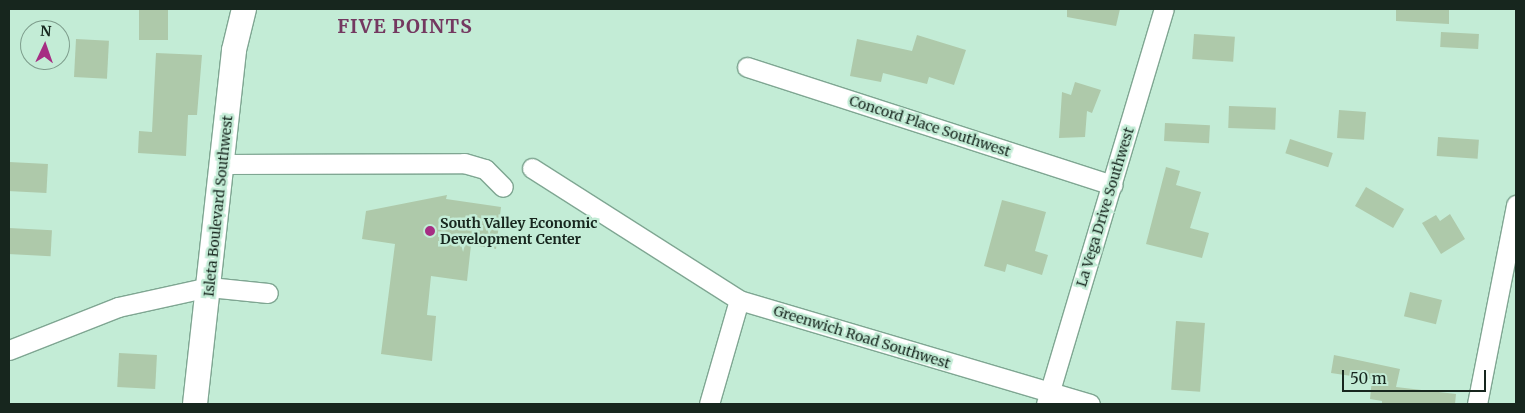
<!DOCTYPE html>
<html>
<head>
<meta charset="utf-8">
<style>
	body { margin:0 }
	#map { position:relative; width:1525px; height:413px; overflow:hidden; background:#c3ecd6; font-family:Merriweather,serif }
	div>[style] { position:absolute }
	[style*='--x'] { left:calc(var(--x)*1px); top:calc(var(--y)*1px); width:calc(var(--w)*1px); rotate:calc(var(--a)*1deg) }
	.building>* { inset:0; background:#aec9aa; transform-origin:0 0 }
	.roads { filter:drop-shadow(1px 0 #7fa692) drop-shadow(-1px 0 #7fa692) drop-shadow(0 1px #7fa692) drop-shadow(0 -1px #7fa692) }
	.minor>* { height:19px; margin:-9.5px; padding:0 9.5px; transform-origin:9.5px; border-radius:9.5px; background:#fff }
	.major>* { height:24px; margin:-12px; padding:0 12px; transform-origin:12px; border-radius:12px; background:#fff }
	.dots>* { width:14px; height:14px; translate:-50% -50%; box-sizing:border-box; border:2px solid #c3ecd6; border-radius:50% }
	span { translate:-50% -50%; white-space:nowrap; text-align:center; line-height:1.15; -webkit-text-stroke:5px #c3ecd6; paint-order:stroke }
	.street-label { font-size:14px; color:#17261e }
	.poi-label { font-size:14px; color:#17261e; font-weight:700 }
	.left { translate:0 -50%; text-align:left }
	.district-label { font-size:19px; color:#743860; font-weight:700; letter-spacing:1px }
	.frame { position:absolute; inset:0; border:10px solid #17261e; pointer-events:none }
	.north { position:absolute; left:20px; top:20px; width:50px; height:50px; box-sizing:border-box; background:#c3ecd6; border:1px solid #7e9d8c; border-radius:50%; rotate:3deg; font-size:14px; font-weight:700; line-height:20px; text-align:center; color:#17261e }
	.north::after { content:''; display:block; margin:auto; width:18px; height:22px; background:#a62d83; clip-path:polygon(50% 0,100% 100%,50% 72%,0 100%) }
	.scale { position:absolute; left:1342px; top:370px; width:144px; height:22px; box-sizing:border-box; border:2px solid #17261e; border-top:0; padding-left:6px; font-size:15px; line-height:18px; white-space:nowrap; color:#17261e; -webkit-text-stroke:4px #c3ecd6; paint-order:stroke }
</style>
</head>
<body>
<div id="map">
	<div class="building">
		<i style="left:139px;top:9px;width:29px;height:31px"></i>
		<i style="clip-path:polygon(1067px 9px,1120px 9px,1116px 26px,1067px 17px)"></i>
		<i style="clip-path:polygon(1396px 9px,1449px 9px,1449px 24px,1396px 21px)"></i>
		<i style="left:1441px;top:32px;width:38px;height:15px;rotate:3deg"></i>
		<i style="left:1194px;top:34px;width:41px;height:25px;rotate:4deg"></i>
		<i style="clip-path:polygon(917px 35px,966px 50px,954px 85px,929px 77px,927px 84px,883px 73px,881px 82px,850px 76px,857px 39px,912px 51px)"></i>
		<i style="left:76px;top:39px;width:33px;height:38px;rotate:3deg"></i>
		<i style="clip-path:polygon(156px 53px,202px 55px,197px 115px,188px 115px,186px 156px,138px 153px,139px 131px,152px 132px)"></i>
		<i style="clip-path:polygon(1075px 82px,1101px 90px,1092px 113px,1087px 111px,1085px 137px,1059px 138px,1062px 92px,1071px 95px)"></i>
		<i style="left:1229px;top:106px;width:47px;height:22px;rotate:2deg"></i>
		<i style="left:1339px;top:110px;width:27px;height:28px;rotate:4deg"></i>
		<i style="left:1165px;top:123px;width:45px;height:18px;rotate:3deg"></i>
		<i style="left:1438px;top:137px;width:41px;height:19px;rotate:4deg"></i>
		<i style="left:1290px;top:139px;width:45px;height:15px;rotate:18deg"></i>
		<i style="left:9px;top:162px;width:39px;height:29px;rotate:3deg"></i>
		<i style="clip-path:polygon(1166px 167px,1180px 171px,1176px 185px,1201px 192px,1190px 228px,1209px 233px,1202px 258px,1146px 244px)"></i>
		<i style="left:1366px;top:187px;width:44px;height:22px;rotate:30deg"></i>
		<i style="clip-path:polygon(447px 195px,446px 199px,501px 207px,496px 249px,471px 245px,467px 281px,431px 276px,427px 315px,436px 316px,432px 361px,381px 354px,395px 244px,362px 239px,366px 211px)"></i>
		<i style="clip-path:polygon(1002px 200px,1046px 212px,1035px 251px,1048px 255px,1042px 275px,1007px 264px,1005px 272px,984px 266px)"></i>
		<i style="clip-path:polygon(1450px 214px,1465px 239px,1441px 254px,1422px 223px,1436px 215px,1440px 221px)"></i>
		<i style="left:9px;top:228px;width:43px;height:26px;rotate:3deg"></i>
		<i style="left:1410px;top:292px;width:33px;height:25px;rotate:14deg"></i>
		<i style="left:1176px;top:321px;width:29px;height:69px;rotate:4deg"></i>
		<i style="left:119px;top:353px;width:38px;height:34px;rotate:3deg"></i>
		<i style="clip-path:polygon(1334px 355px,1400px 369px,1396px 387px,1456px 394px,1455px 404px,1382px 404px,1382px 401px,1370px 399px,1372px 379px,1331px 373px)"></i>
	</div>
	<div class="roads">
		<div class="minor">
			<i style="--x:747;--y:67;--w:384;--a:17.9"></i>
			<i style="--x:222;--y:164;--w:242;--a:-0.2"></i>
			<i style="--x:464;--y:163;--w:22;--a:16"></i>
			<i style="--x:485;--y:169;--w:25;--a:45"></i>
			<i style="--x:532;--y:168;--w:246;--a:32.5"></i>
			<i style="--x:739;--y:300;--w:366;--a:16.5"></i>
			<i style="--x:9;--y:350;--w:117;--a:-21.5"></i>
			<i style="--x:118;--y:307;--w:93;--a:-12.4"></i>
			<i style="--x:209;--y:287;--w:59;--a:5.8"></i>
			<i style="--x:709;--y:404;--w:108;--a:-73.9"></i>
			<i style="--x:1046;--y:404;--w:412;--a:-73.4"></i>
			<i style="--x:1477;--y:404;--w:203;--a:-78.9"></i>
		</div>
		<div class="major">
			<i style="--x:195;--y:404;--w:356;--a:-83.7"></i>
			<i style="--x:234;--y:50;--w:42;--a:-76.3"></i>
		</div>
	</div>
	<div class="dots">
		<i style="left:430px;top:231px;background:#a62d83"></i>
	</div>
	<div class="street-label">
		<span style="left:930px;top:126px;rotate:18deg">Concord Place Southwest</span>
		<span style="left:218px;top:206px;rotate:-84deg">Isleta Boulevard Southwest</span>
		<span style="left:1105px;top:207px;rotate:-73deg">La Vega Drive Southwest</span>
		<span style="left:862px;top:337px;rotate:17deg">Greenwich Road Southwest</span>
	</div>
	<div class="poi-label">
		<span class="left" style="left:440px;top:231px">South Valley Economic<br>Development Center</span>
	</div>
	<div class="district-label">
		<span style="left:405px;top:27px">FIVE POINTS</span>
	</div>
	<div class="frame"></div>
	<div class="north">N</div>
	<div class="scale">50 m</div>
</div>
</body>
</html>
